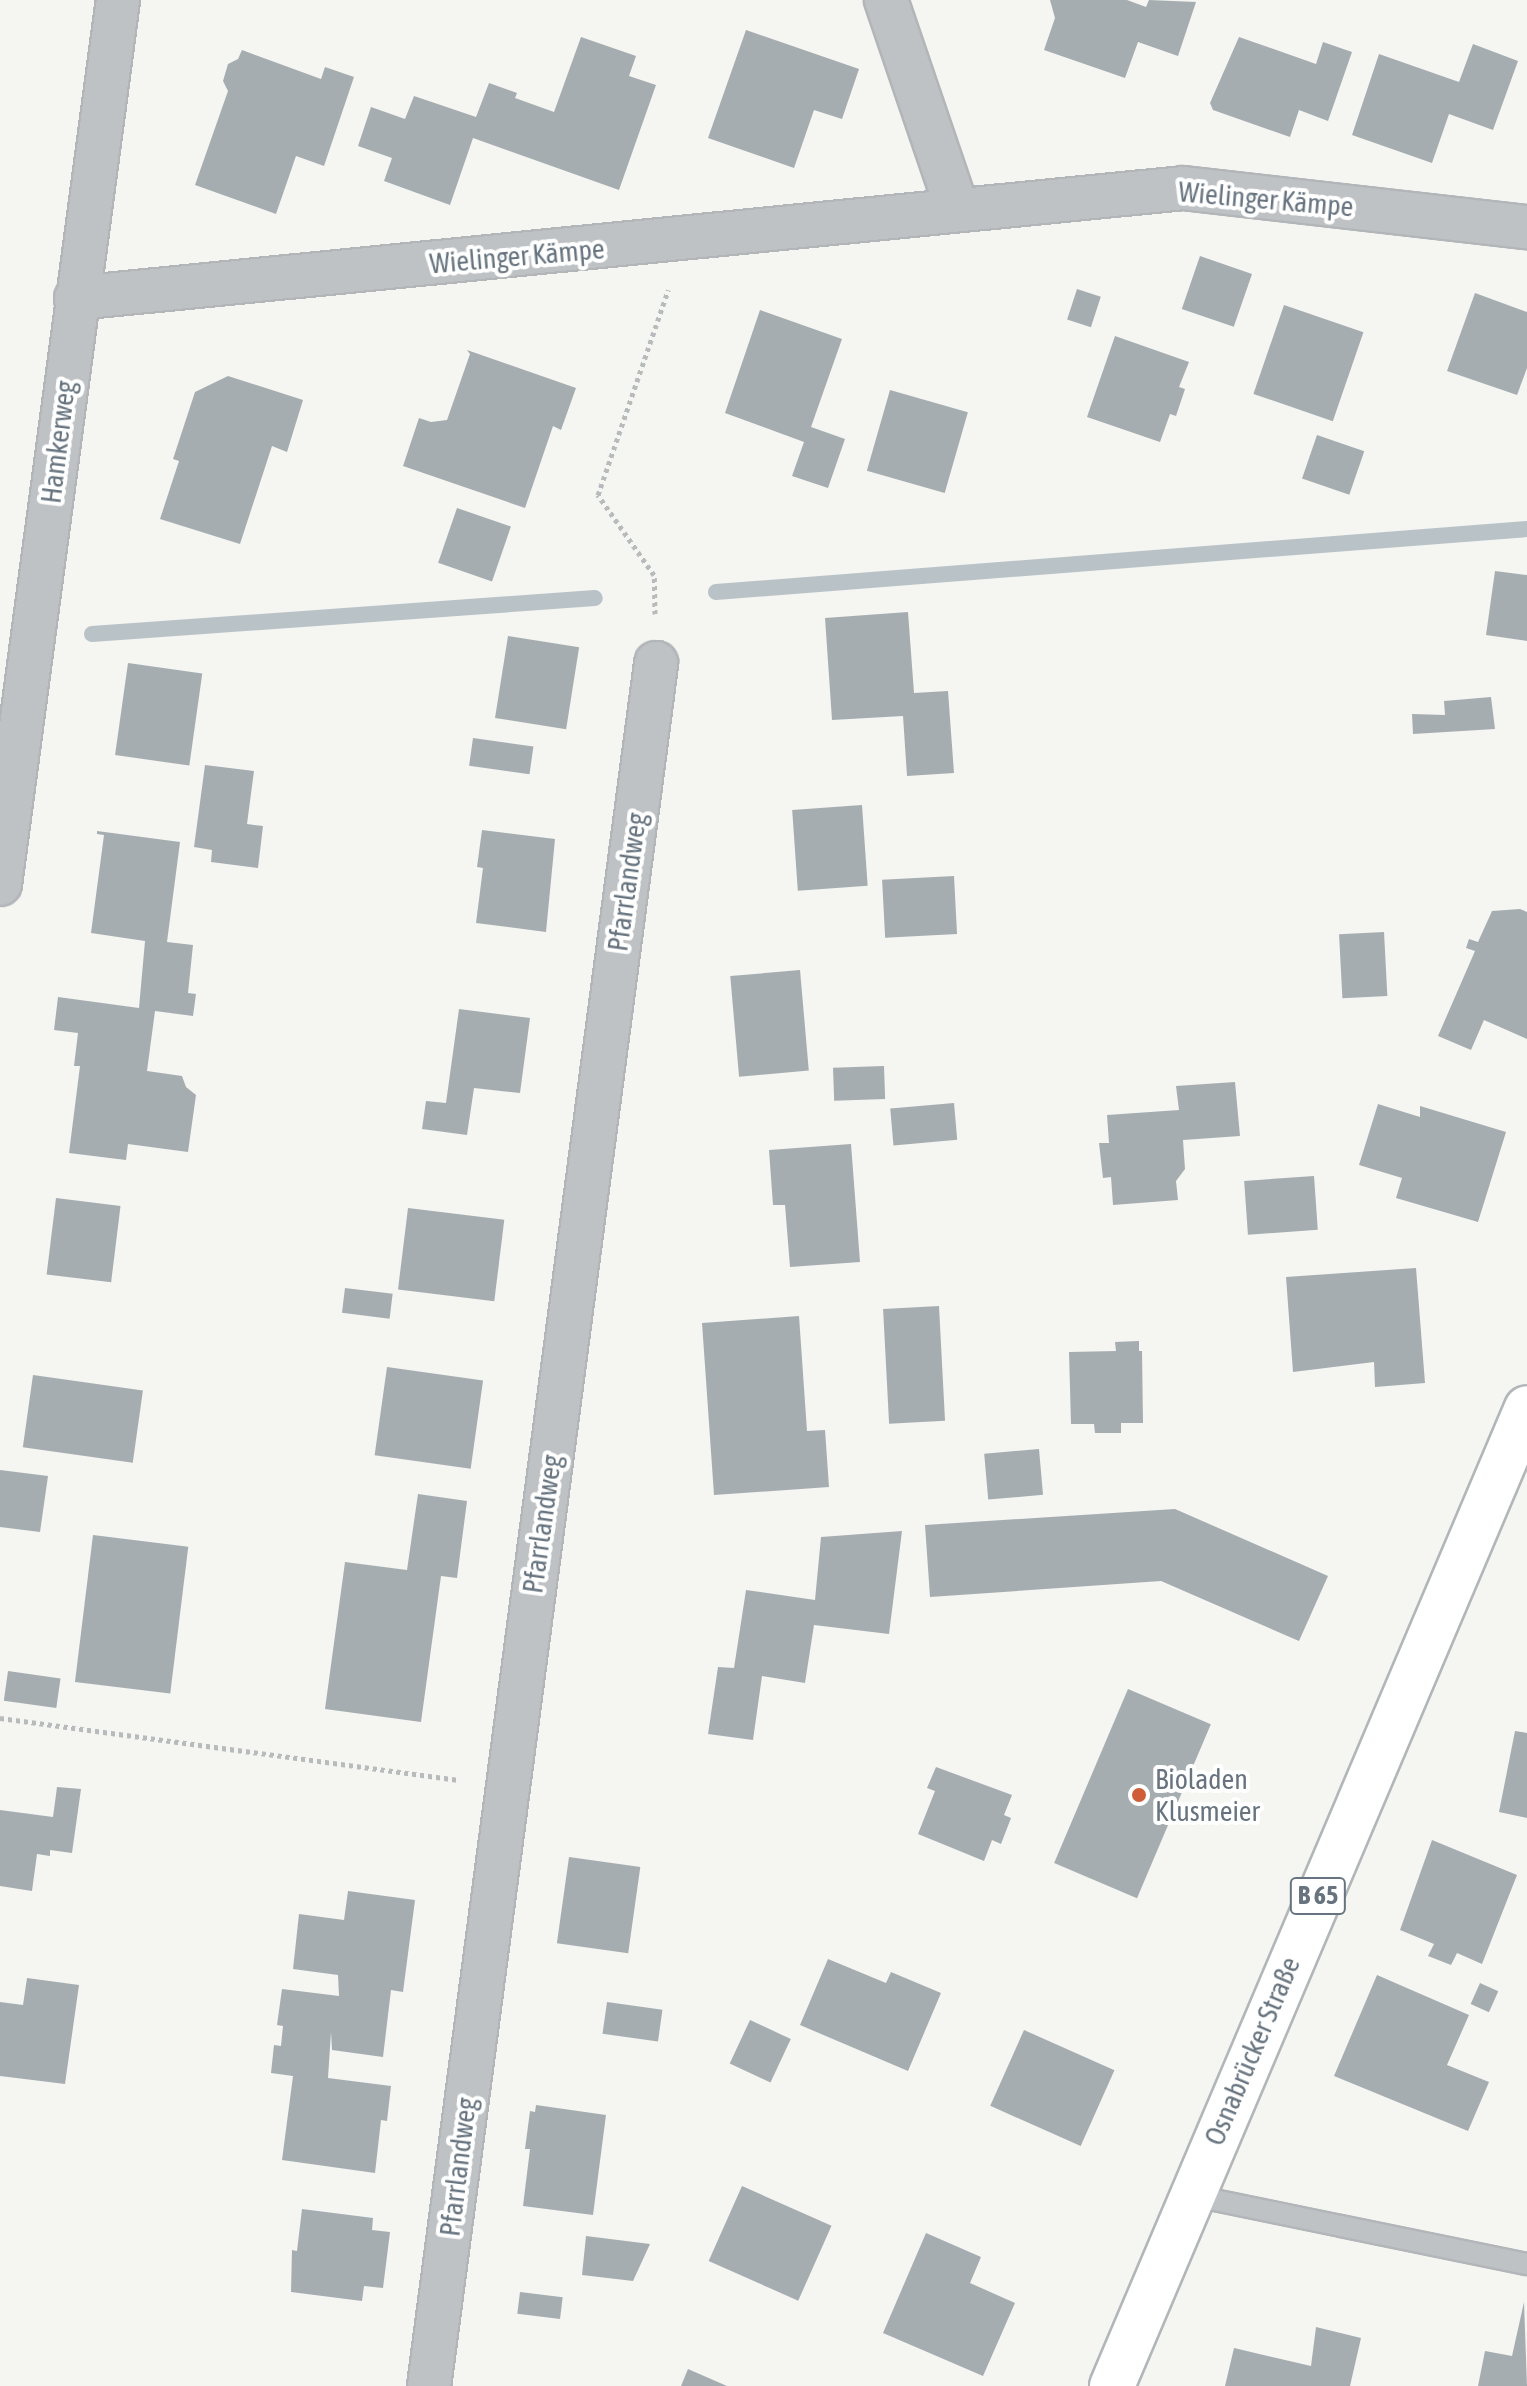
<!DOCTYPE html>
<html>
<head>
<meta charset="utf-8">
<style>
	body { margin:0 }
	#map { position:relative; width:1527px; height:2386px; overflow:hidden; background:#f5f5f2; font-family:"Asap Condensed",sans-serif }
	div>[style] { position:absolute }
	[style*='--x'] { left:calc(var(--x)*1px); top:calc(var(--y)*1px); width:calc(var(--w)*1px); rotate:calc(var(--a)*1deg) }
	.stream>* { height:16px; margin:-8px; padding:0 8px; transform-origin:8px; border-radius:8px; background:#b9c2c7 }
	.building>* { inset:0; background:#a6adb1; transform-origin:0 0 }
	.path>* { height:5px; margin-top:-2.5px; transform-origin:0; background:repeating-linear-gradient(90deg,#b8bbbc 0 4px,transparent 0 8px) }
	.roads { filter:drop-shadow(2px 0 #b2b6b9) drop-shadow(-2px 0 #b2b6b9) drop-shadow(0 2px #b2b6b9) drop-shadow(0 -2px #b2b6b9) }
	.service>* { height:20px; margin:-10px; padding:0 10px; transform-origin:10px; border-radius:10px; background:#bec2c5 }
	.minor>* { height:42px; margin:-21px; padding:0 21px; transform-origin:21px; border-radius:21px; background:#bec2c5 }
	.primary>* { height:44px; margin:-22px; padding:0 22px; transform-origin:22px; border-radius:22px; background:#fff }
	.dots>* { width:22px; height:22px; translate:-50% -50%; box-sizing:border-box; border:4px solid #fff; border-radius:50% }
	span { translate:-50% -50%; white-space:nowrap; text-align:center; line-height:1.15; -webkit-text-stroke:8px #fff; paint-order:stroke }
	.shield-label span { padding:2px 6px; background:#fff; border:2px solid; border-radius:6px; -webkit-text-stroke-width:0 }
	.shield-label { font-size:26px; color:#67747f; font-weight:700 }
	.street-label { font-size:28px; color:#67747f }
	.poi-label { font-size:28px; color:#67747f }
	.left { translate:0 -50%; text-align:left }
</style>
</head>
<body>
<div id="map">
	<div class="stream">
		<i style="--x:716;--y:592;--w:813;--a:-4.44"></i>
		<i style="--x:92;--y:634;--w:504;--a:-4.09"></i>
	</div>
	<div class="building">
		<i style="clip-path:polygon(1050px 0,1127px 0,1146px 7px,1149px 0,1196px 2px,1178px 56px,1138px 42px,1125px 78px,1044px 50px,1055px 18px)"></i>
		<i style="clip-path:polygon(746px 30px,859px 69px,842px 119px,814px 110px,794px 168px,708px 138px)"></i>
		<i style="clip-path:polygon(581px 37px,636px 56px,629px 76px,656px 85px,619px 190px,473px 138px,450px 205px,384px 181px,392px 158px,358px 146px,371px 107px,405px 119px,414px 96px,476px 117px,489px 83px,517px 93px,515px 98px,554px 112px)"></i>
		<i style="clip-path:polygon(1239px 37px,1316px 64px,1323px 42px,1352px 52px,1328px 121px,1299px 110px,1290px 137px,1213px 110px,1210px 103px)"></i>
		<i style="clip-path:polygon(1473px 44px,1518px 61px,1493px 130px,1449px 114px,1432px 163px,1352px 135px,1379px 54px,1459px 82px)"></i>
		<i style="clip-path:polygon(242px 50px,321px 79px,325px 67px,354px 77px,324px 166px,296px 156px,276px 214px,195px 185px,228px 91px,223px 81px,228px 64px,238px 59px)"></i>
		<i style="left:1200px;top:256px;width:55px;height:56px;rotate:19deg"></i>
		<i style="left:1077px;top:289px;width:25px;height:32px;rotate:18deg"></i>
		<i style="clip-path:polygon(1475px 293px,1527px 312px,1527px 368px,1517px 395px,1447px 371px)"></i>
		<i style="left:1284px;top:305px;width:84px;height:94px;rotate:19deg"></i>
		<i style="clip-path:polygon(760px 310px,842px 339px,811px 427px,845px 439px,828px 488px,792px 476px,804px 442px,725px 413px)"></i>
		<i style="clip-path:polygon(1115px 336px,1189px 362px,1179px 387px,1185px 389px,1176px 416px,1170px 414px,1160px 442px,1087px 417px)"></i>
		<i style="clip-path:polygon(467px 350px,576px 388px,561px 430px,553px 426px,525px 508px,403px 466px,419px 418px,431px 422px,447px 420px,470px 354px)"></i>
		<i style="clip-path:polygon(228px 376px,303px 400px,287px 452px,272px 446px,240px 544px,160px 519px,179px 461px,173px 459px,195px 392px)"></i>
		<i style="left:890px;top:390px;width:81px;height:84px;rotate:16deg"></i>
		<i style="left:1317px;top:435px;width:50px;height:46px;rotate:19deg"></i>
		<i style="left:457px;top:508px;width:57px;height:58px;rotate:19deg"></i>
		<i style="clip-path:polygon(1495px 571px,1527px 575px,1527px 641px,1486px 635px)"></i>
		<i style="clip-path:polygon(908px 612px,914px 693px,948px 691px,954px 773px,907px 776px,903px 716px,832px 720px,825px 618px)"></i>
		<i style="left:508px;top:636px;width:72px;height:83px;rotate:9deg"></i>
		<i style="left:128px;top:663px;width:75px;height:93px;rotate:8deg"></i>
		<i style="clip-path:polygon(1491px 697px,1495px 729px,1413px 734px,1412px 714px,1445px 715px,1444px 701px)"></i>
		<i style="left:473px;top:738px;width:61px;height:28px;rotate:8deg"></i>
		<i style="clip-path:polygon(205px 765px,254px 771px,247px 824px,263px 826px,258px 868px,211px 862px,212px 850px,194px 847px)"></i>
		<i style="left:862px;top:805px;width:81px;height:70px;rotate:86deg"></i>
		<i style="clip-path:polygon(482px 830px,555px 839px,546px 932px,476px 923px,483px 868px,477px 867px)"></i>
		<i style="clip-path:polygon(97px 831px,180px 842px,167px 942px,193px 945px,188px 993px,196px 994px,193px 1016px,155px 1011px,147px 1071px,182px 1076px,186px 1087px,196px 1095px,188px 1152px,128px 1144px,126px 1160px,69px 1153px,80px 1066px,74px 1066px,78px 1033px,54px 1030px,58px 997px,139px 1008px,145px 941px,91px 933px,104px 835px,97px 834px)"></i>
		<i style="left:954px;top:876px;width:58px;height:72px;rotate:87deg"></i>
		<i style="clip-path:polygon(1520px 909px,1527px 912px,1527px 1039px,1484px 1020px,1471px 1050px,1438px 1036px,1475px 951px,1466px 948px,1469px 939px,1478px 942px,1492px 911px)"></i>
		<i style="left:1384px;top:932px;width:64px;height:45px;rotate:87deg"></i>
		<i style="left:800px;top:970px;width:101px;height:70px;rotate:85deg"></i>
		<i style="clip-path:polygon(459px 1009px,530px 1018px,520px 1093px,474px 1088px,467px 1135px,422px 1129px,426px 1101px,446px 1103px)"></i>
		<i style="left:884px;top:1066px;width:33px;height:51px;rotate:88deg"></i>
		<i style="clip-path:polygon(1235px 1082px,1240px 1136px,1183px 1140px,1185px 1169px,1176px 1181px,1178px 1200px,1113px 1205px,1111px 1177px,1103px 1178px,1099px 1143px,1109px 1143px,1107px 1115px,1179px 1110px,1176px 1086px)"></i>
		<i style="left:954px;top:1103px;width:37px;height:64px;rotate:85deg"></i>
		<i style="clip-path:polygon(1378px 1104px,1420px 1117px,1420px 1106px,1506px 1132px,1478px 1222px,1396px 1198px,1402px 1178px,1359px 1165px)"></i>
		<i style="clip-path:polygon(851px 1144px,860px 1262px,790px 1267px,785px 1205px,773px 1205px,769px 1150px)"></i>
		<i style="left:1314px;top:1176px;width:54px;height:70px;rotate:86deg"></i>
		<i style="left:56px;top:1198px;width:65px;height:77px;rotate:7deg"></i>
		<i style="left:408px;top:1208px;width:97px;height:82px;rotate:7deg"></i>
		<i style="clip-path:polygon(1416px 1268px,1425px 1383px,1375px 1387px,1374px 1362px,1293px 1372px,1286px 1277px)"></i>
		<i style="left:345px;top:1288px;width:48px;height:25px;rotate:7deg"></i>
		<i style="left:939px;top:1306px;width:115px;height:56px;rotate:87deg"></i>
		<i style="clip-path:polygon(799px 1316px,807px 1431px,825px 1430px,829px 1487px,714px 1495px,702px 1323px)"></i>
		<i style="clip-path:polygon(1139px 1341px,1139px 1351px,1142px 1351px,1143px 1423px,1121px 1423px,1121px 1433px,1095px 1433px,1094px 1424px,1071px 1424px,1069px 1352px,1116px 1351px,1115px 1342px)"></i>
		<i style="left:387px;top:1367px;width:97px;height:89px;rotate:8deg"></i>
		<i style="left:33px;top:1375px;width:111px;height:73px;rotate:8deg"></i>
		<i style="left:1039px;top:1449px;width:46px;height:55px;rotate:85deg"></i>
		<i style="clip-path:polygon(0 1470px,48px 1476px,40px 1532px,0 1527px)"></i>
		<i style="clip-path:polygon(418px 1494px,467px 1501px,457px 1578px,441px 1576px,421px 1722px,325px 1709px,345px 1562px,407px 1570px)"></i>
		<i style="clip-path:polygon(1175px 1509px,1328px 1576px,1299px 1641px,1161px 1581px,930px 1597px,925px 1525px)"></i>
		<i style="clip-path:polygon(902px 1531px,889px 1634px,814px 1625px,805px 1683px,762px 1676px,753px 1740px,708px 1734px,718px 1667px,734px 1668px,746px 1590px,815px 1600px,821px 1537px)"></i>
		<i style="left:93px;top:1535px;width:96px;height:148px;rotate:7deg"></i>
		<i style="left:8px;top:1671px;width:53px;height:30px;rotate:8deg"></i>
		<i style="left:1128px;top:1689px;width:90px;height:189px;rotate:23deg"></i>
		<i style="clip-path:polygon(1515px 1731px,1527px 1733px,1527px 1818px,1499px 1812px)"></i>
		<i style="clip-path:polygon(936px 1767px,1012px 1795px,1004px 1815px,1011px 1818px,1001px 1844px,992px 1840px,984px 1861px,918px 1834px,935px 1791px,927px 1788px)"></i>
		<i style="clip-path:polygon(57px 1787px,81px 1789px,72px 1853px,50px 1850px,50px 1856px,37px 1854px,32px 1891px,0 1886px,0 1810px,53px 1817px)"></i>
		<i style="clip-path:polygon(1432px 1840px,1517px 1875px,1482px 1964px,1457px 1953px,1451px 1965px,1428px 1956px,1434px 1944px,1400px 1930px)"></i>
		<i style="left:569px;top:1857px;width:72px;height:87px;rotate:8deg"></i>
		<i style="clip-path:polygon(348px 1891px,415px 1900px,403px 1992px,391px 1990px,383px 2057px,332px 2050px,331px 2032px,328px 2078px,391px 2086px,387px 2121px,381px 2120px,375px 2173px,282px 2160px,293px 2076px,271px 2073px,274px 2045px,281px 2046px,283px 2026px,277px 2025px,282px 1989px,339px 1996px,338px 1975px,293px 1969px,299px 1914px,344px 1920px)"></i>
		<i style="clip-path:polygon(828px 1959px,886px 1983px,891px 1972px,941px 1993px,908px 2071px,800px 2025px)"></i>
		<i style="clip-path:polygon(1377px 1975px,1469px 2015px,1447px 2065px,1489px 2082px,1468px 2131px,1334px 2076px)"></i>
		<i style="clip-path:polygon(27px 1978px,79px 1985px,65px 2084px,0 2076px,0 2002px,23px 2005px)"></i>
		<i style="left:1480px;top:1983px;width:20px;height:23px;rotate:24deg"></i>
		<i style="left:607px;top:2002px;width:56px;height:32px;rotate:8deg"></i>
		<i style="left:750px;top:2020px;width:45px;height:48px;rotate:25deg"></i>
		<i style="left:1024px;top:2030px;width:99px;height:83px;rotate:24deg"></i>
		<i style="clip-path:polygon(536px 2105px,606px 2115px,593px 2215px,523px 2206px,530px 2149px,525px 2149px,530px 2111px,535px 2112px)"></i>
		<i style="left:742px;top:2186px;width:98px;height:82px;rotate:24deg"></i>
		<i style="clip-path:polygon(302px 2209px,373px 2218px,372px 2230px,390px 2232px,383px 2288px,364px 2286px,362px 2301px,291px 2292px,292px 2250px,297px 2251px)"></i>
		<i style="clip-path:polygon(926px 2233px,981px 2257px,970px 2283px,1015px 2303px,983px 2376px,883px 2333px)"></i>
		<i style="clip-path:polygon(586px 2236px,650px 2244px,633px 2281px,582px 2275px)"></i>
		<i style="left:520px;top:2292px;width:43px;height:22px;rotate:7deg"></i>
		<i style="clip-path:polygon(1524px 2302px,1527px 2386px,1478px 2386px,1485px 2351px,1512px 2356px)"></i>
		<i style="clip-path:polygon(1316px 2327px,1361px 2338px,1350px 2386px,1225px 2386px,1234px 2348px,1311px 2366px)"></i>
		<i style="clip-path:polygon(688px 2369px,727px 2386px,681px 2386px)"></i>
	</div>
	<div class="path">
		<i style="--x:655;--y:614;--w:39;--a:-91"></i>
		<i style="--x:654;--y:575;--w:98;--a:-125"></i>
		<i style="--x:598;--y:495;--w:217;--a:-71.1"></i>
		<i style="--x:0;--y:1718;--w:463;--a:7.7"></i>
	</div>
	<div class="roads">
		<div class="service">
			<i style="--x:1190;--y:2195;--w:344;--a:11.6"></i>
		</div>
		<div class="minor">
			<i style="--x:886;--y:0;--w:221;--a:71.2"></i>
			<i style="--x:76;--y:298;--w:1112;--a:-5.67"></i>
			<i style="--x:1183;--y:188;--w:346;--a:6.5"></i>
			<i style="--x:0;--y:884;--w:892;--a:-82.4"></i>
			<i style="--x:429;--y:2386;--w:1738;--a:-82.49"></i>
		</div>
		<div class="primary">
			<i style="--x:1112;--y:2386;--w:1062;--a:-67.01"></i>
		</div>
	</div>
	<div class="dots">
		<i style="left:1139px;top:1795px;background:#ce5d38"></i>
	</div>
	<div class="shield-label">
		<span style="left:1318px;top:1896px">B 65</span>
	</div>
	<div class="street-label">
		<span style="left:1266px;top:199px;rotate:5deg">Wielinger Kämpe</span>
		<span style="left:517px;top:256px;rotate:-5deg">Wielinger Kämpe</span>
		<span style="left:58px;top:442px;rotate:-83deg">Hamkerweg</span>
		<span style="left:627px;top:882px;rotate:-82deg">Pfarrlandweg</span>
		<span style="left:542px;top:1524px;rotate:-82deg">Pfarrlandweg</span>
		<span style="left:1252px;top:2051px;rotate:-67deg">Osnabrücker Straße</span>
		<span style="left:458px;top:2167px;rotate:-83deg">Pfarrlandweg</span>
	</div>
	<div class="poi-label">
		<span class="left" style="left:1155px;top:1795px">Bioladen<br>Klusmeier</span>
	</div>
</div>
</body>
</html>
